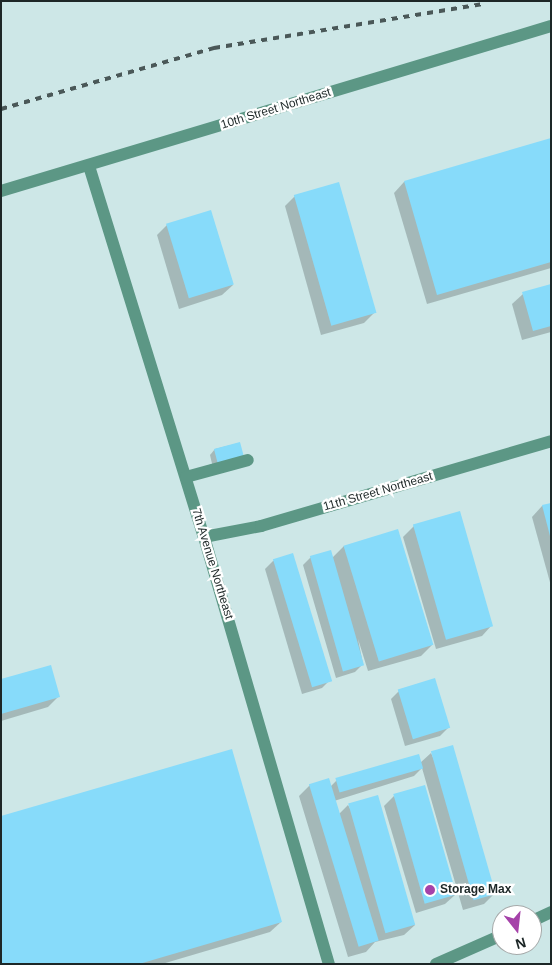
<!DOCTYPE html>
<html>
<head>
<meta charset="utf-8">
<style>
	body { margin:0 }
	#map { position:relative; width:552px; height:965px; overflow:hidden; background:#cde7e7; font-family:Helvetica,sans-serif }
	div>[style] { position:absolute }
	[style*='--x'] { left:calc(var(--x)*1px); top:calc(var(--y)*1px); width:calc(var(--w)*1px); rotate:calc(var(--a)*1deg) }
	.shadow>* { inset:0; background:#0003 }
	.building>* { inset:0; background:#87dbfa; transform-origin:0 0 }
	.minor>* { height:12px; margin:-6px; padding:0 6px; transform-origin:6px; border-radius:6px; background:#5c9785 }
	.rail>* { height:4px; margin-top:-2px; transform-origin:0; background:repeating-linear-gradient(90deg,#4a5858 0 6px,transparent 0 12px) }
	.dots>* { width:14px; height:14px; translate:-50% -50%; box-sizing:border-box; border:2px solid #fff; border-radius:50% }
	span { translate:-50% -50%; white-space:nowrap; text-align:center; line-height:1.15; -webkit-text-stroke:4.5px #fff; paint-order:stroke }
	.street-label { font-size:12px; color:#1d2727 }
	.poi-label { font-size:12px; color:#1d2727; font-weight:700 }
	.left { translate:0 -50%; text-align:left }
	.frame { position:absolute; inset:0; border:2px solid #1d2727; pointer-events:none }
	.north { position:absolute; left:492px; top:905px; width:50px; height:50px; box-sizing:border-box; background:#fff; border:1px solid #a5a9a9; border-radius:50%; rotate:164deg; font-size:14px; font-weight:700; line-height:20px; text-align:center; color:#1d2727 }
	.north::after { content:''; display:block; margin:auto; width:18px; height:22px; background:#a542a9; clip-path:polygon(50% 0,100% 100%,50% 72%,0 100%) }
</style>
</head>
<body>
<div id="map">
	<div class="shadow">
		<i style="clip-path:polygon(551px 140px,551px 268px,427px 304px,394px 193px,404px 182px)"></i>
		<i style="clip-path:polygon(295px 196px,375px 312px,364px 323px,321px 335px,285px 206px)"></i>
		<i style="clip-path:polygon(167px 225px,233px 285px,222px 295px,179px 309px,157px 235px)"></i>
		<i style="clip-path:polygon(551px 286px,551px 332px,522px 340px,512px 304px,523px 294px)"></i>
		<i style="clip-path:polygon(239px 443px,213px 468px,210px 455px,215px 449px)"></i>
		<i style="clip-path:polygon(551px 504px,551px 586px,532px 517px,542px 506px)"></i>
		<i style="clip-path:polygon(414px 526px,492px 625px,482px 636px,436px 649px,403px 537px)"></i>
		<i style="clip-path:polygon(344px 546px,432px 645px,421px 656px,368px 671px,358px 639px,363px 664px,355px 672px,336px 678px,303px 565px,311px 557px,332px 558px)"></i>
		<i style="clip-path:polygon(292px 555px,330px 680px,322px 688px,302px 694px,265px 569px,273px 561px)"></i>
		<i style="clip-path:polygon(1px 681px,58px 697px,48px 707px,1px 721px)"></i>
		<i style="clip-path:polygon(399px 691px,448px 728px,440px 736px,405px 746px,391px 699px)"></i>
		<i style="clip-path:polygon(431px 753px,494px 894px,484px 904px,463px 910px,422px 768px,414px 776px,334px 801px,338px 815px,348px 805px,415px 925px,404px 935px,375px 942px,366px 952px,348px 957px,299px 796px,310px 785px,330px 787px,337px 780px,420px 763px)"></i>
		<i style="clip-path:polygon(394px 796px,456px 894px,445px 904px,416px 913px,384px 806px)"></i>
		<i style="clip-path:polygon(281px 922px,270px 932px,162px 964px,1px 964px)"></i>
	</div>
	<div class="building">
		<i style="clip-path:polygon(551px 138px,551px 262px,437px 295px,404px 181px)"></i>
		<i style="left:339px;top:182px;width:136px;height:47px;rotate:74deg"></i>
		<i style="left:211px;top:210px;width:78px;height:47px;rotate:73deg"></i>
		<i style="clip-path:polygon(551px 284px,551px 326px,533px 331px,522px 292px)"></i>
		<i style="left:240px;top:442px;width:16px;height:27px;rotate:75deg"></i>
		<i style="clip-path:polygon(551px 503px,551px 536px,550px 536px,542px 505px)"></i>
		<i style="left:460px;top:511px;width:120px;height:49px;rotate:74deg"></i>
		<i style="left:398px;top:529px;width:121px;height:57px;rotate:73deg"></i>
		<i style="left:331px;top:550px;width:120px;height:22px;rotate:74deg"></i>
		<i style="left:293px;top:553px;width:134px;height:21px;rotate:73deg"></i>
		<i style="clip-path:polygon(51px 665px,60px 697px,1px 714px,1px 679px)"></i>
		<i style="left:435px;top:678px;width:52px;height:39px;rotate:73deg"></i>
		<i style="left:453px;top:745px;width:155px;height:23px;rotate:74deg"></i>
		<i style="clip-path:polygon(232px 749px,282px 922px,139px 964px,1px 964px,1px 816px)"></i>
		<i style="left:419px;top:754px;width:15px;height:87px;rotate:74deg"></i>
		<i style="left:329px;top:778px;width:170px;height:21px;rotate:73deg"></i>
		<i style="left:425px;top:785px;width:114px;height:33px;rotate:74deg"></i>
		<i style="left:378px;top:795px;width:135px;height:31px;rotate:74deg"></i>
	</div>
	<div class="minor">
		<i style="--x:89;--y:166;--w:388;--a:72.8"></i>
		<i style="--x:204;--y:537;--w:445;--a:73.7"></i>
		<i style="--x:1;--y:191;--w:574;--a:-16.7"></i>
		<i style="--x:186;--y:477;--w:64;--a:-15.3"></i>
		<i style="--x:204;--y:537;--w:58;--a:-10.9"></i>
		<i style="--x:261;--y:526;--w:302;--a:-16.3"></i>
		<i style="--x:532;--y:921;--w:21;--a:-25"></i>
		<i style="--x:436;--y:964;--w:72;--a:-23.7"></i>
	</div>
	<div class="rail">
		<i style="--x:1;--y:109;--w:222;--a:-16"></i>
		<i style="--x:214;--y:48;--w:274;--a:-9.3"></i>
	</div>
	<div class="dots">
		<i style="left:430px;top:890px;background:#a542a9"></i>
	</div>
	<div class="street-label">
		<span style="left:276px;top:109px;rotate:-17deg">10th Street Northeast</span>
		<span style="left:378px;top:492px;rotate:-16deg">11th Street Northeast</span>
		<span style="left:212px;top:564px;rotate:73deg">7th Avenue Northeast</span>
	</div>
	<div class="poi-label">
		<span class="left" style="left:440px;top:890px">Storage Max</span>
	</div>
	<div class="frame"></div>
	<div class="north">N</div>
</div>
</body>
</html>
